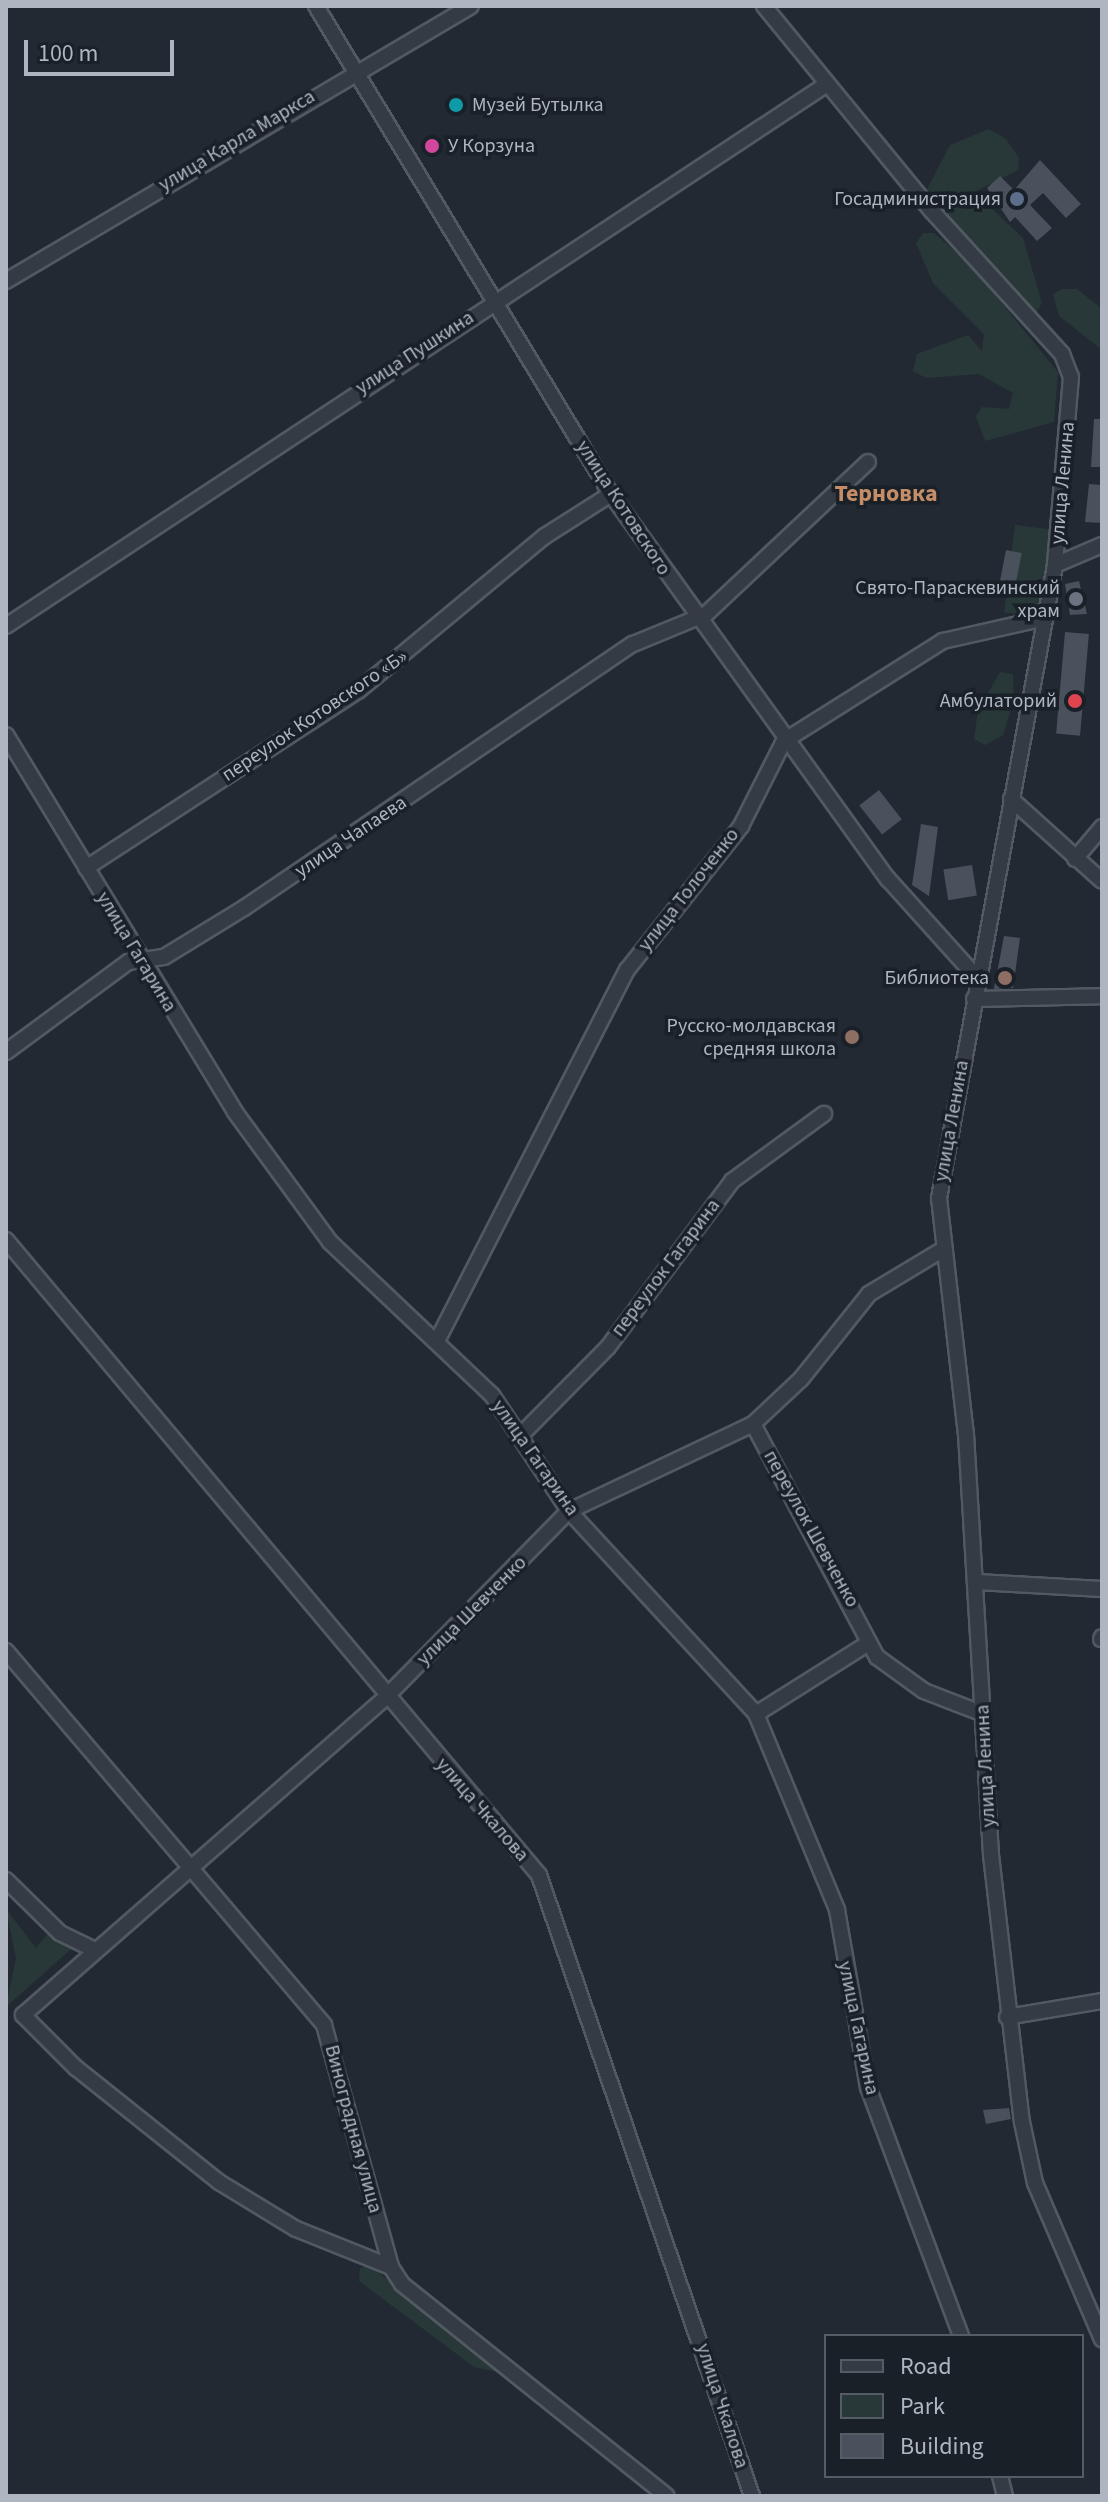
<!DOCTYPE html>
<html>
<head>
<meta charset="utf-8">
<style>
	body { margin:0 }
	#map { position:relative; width:1108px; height:2502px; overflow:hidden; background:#222933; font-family:"Source Sans 3",sans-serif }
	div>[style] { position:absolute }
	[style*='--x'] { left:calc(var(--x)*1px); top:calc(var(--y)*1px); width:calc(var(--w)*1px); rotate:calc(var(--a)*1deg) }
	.green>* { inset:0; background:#283838; transform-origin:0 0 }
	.building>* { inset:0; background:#48515c; transform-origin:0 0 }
	.roads { filter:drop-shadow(2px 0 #525962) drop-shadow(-2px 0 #525962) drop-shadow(0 2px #525962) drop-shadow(0 -2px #525962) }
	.minor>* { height:14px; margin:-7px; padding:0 7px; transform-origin:7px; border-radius:7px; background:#353b44 }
	.dots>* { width:22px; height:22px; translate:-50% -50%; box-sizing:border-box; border:4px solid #1a2028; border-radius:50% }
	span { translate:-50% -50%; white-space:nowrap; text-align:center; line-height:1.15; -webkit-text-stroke:7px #1a2028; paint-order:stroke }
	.poi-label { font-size:20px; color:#afb6c1 }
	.left { translate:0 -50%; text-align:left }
	.right { translate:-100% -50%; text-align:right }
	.street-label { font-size:20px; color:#afb6c1 }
	.quarter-label { font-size:24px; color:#c48d67; font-weight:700 }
	.frame { position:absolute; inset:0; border:8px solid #afb6c1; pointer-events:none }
	.legend { position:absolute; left:824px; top:2334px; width:260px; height:144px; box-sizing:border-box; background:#1a2028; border:2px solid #565c65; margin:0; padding:10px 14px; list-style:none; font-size:24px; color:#afb6c1 }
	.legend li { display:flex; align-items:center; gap:16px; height:40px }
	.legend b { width:40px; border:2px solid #565c65 }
	.scale { position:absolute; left:24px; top:40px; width:150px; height:36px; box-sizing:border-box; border:4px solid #afb6c1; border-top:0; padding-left:10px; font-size:24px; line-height:28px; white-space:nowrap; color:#afb6c1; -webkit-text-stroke:6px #1a2028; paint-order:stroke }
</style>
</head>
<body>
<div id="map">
	<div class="green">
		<i style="clip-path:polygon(989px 129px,1006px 139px,1019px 158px,1018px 170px,974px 192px,1023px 238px,1042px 303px,1034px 316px,927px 189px,950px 145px)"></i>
		<i style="clip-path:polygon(923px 233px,934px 233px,968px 262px,1058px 372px,1054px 422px,985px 441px,976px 416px,982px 407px,1009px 409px,1013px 393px,979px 374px,926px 378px,913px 371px,917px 354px,968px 335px,982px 351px,984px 334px,933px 283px,916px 243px)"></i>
		<i style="clip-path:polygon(1062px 289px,1077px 289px,1102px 309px,1102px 350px,1059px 316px,1053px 294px)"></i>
		<i style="left:1015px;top:525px;width:38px;height:88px;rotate:7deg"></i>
		<i style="clip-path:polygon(1000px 672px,1013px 674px,1014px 700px,1003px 735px,985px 745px,974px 739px,978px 710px)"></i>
		<i style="clip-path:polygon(6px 1909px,36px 1948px,49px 1932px,71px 1949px,6px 2007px,16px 1958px)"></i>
		<i style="clip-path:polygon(369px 2265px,485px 2357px,498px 2372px,474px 2367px,359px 2281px,360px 2268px)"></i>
	</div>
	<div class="building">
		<i style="clip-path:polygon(1040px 160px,1081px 204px,1066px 218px,1043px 193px,1030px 205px,1052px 228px,1037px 241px,1015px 217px,1010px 222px,987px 188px,1000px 176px,1014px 190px)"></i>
		<i style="clip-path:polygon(1094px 419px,1102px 419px,1102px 467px,1091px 467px)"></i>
		<i style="clip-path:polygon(1089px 484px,1102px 485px,1102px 523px,1085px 522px)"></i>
		<i style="left:1006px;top:550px;width:16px;height:34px;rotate:11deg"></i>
		<i style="clip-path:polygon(1079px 581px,1087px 614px,1070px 615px,1065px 584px)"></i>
		<i style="left:1065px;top:632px;width:24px;height:102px;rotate:5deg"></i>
		<i style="left:879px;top:790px;width:37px;height:25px;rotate:52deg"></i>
		<i style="clip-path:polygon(921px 824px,938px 827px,929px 896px,912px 885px)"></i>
		<i style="left:972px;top:865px;width:31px;height:29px;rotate:81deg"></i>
		<i style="clip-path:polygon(1004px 936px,1020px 938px,1013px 988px,994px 989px)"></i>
		<i style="clip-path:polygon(1009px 2108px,1011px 2119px,986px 2124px,983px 2110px)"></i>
	</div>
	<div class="roads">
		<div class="minor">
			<i style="--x:316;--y:6;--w:570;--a:58.85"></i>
			<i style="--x:611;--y:494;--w:474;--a:54.3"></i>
			<i style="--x:888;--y:879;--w:133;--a:48"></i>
			<i style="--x:764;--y:6;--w:264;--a:50.7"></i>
			<i style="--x:931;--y:210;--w:195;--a:47.7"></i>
			<i style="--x:1062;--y:354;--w:25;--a:69"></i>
			<i style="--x:1071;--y:377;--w:189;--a:94.9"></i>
			<i style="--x:1055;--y:565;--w:644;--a:100.38"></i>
			<i style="--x:939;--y:1198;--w:238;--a:83.5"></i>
			<i style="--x:966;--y:1434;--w:422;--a:86.6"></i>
			<i style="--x:991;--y:1855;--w:269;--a:83.4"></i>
			<i style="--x:1022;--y:2122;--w:62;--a:78"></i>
			<i style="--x:1035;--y:2183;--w:170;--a:66.8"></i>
			<i style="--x:6;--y:281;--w:540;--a:-30.6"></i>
			<i style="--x:1055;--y:565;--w:51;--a:-23.1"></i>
			<i style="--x:6;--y:626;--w:984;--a:-33.43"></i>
			<i style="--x:6;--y:735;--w:441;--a:58.7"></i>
			<i style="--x:235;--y:1112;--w:161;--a:53.8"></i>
			<i style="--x:330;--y:1242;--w:223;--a:43.4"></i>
			<i style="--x:492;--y:1395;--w:139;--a:56.4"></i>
			<i style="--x:569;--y:1511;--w:276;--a:47.3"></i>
			<i style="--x:756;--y:1714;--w:212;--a:67.5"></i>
			<i style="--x:837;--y:1910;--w:180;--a:80.1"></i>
			<i style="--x:868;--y:2087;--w:266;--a:69.5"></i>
			<i style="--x:1011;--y:799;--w:122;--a:42"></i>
			<i style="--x:1075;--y:859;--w:42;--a:-49.8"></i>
			<i style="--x:86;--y:868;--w:325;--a:-33.1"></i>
			<i style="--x:358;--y:691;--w:243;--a:-39.7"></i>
			<i style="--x:545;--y:536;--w:78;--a:-32.5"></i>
			<i style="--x:974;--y:999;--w:128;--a:-1.3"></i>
			<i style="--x:6;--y:1052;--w:152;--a:-36.4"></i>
			<i style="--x:128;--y:962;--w:36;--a:-8"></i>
			<i style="--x:164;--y:957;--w:94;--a:-31.5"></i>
			<i style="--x:244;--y:908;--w:470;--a:-34.2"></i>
			<i style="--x:633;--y:644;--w:79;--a:-22.3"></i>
			<i style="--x:706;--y:614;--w:222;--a:-43.2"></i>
			<i style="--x:6;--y:1240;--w:829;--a:49.99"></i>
			<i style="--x:539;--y:1875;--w:657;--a:71.07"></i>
			<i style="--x:437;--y:1341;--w:417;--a:-62.9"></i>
			<i style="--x:627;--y:970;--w:184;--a:-51.6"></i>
			<i style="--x:741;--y:826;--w:95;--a:-63.2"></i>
			<i style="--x:784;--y:741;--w:188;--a:-32.2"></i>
			<i style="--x:943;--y:641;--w:105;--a:-12.7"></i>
			<i style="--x:753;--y:1424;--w:264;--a:62"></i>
			<i style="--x:877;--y:1657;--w:58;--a:35.9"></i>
			<i style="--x:924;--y:1691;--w:61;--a:21.1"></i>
			<i style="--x:520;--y:1436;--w:125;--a:-45.3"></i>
			<i style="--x:608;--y:1347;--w:207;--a:-53.2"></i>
			<i style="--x:732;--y:1181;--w:114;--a:-36.1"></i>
			<i style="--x:977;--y:1582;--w:125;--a:3.2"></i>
			<i style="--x:1101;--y:1639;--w:2;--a:-63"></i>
			<i style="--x:6;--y:1651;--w:491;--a:49.6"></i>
			<i style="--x:324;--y:2025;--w:251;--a:74.5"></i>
			<i style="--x:391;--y:2267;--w:20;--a:57"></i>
			<i style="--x:402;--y:2284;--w:339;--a:38.7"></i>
			<i style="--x:756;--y:1714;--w:131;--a:-32.2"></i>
			<i style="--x:6;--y:1880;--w:76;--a:44.5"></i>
			<i style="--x:60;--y:1933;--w:39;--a:26"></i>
			<i style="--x:1007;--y:2017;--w:96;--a:-9.6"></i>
			<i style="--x:391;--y:2267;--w:102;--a:-158.2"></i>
			<i style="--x:296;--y:2229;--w:90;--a:-148.6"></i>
			<i style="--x:219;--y:2182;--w:183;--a:-141.4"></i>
			<i style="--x:76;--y:2068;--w:75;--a:-135"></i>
			<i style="--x:23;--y:2015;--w:481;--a:-41.2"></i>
			<i style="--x:385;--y:1698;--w:262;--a:-45.5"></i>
			<i style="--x:569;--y:1511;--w:204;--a:-25.3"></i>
			<i style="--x:753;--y:1424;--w:66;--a:-43.2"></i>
			<i style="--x:801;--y:1379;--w:109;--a:-51.3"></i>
			<i style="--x:869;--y:1294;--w:85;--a:-31.1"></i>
			<i style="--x:1000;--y:2476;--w:21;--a:76"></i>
		</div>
	</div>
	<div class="dots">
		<i style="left:456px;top:105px;background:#0f9aa8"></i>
		<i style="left:432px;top:146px;background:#d1479c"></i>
		<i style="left:1017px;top:199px;background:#5c6f8a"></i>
		<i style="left:1076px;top:599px;background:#6b7280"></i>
		<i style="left:1075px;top:701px;background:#e0444e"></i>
		<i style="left:1005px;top:978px;background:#8d6e63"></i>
		<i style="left:852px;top:1037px;background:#8d6e63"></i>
	</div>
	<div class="poi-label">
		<span class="left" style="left:472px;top:105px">Музей Бутылка</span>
		<span class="left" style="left:448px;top:146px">У Корзуна</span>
		<span class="right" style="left:1001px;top:199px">Госадминистрация</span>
		<span class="right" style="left:1060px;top:600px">Свято-Параскевинский<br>храм</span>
		<span class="right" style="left:1057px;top:701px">Амбулаторий</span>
		<span class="right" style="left:989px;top:978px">Библиотека</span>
		<span class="right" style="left:836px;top:1038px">Русско-молдавская<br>средняя школа</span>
	</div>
	<div class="street-label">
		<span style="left:237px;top:141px;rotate:-31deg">улица Карла Маркса</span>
		<span style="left:415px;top:353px;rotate:-33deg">улица Пушкина</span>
		<span style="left:1063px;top:483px;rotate:-85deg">улица Ленина</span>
		<span style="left:623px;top:508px;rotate:57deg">улица Котовского</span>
		<span style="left:315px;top:716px;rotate:-34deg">переулок Котовского «Б»</span>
		<span style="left:351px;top:837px;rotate:-34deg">улица Чапаева</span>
		<span style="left:689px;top:890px;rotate:-52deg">улица Толоченко</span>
		<span style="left:136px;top:952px;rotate:59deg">улица Гагарина</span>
		<span style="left:952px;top:1121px;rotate:-80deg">улица Ленина</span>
		<span style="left:666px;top:1268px;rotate:-53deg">переулок Гагарина</span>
		<span style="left:535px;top:1458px;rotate:55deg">улица Гагарина</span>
		<span style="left:811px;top:1529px;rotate:61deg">переулок Шевченко</span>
		<span style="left:472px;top:1611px;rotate:-45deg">улица Шевченко</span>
		<span style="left:986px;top:1766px;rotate:-93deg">улица Ленина</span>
		<span style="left:482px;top:1810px;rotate:49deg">улица Чкалова</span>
		<span style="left:858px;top:2028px;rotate:78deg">улица Гагарина</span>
		<span style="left:353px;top:2129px;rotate:75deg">Виноградная улица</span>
		<span style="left:722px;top:2406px;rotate:72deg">улица Чкалова</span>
	</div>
	<div class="quarter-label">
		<span style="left:886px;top:494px">Терновка</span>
	</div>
	<div class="frame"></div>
	<ul class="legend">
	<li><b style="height:10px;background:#353b44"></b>Road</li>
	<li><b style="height:22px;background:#283838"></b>Park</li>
	<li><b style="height:22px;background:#48515c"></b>Building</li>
	</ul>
	<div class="scale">100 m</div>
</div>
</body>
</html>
